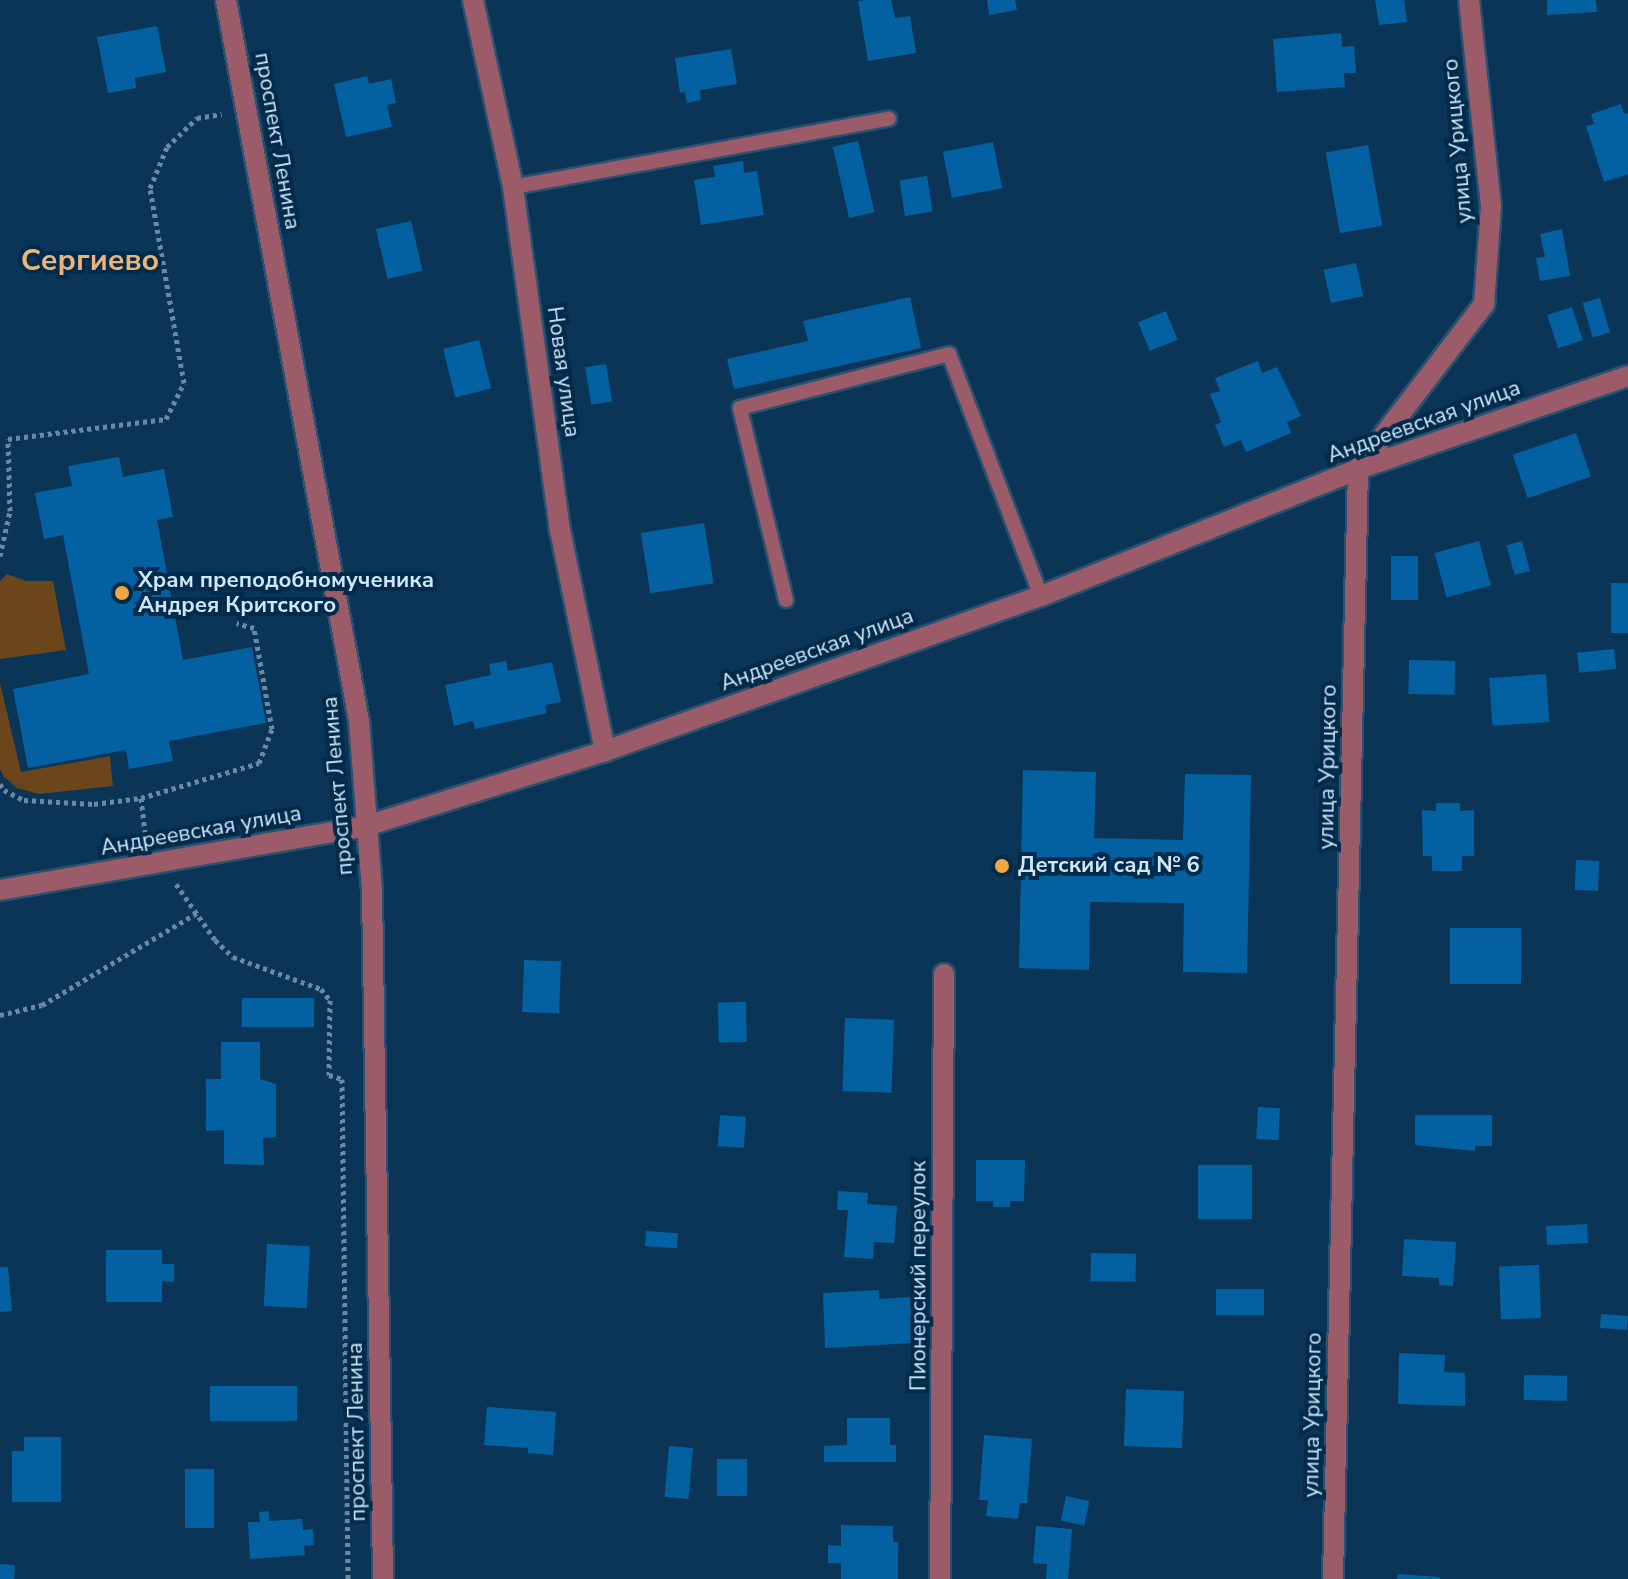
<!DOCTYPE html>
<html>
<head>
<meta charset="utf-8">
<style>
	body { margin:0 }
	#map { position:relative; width:1628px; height:1579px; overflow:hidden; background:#0b3556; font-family:"Nunito Sans",sans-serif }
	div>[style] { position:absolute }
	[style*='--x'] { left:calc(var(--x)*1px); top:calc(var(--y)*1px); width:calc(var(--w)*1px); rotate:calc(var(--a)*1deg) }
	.green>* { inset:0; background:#6b461b }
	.building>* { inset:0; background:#0361a1; transform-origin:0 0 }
	.path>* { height:5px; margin-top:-2.5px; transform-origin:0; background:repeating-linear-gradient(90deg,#6989a4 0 4px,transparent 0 8px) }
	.roads { filter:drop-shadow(2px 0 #2b5170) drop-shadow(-2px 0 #2b5170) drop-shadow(0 2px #2b5170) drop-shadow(0 -2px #2b5170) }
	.service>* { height:14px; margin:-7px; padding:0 7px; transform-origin:7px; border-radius:7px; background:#9b5b68 }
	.minor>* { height:20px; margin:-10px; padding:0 10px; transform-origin:10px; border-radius:10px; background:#9b5b68 }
	.tertiary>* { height:20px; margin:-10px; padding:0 10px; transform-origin:10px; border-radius:10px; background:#9b5b68 }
	.dots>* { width:22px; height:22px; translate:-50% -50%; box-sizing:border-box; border:4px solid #002b4b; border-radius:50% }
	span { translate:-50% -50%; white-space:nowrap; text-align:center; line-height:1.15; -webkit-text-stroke:8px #002b4b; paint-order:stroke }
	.street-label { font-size:22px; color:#d0e6fb }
	.poi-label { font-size:22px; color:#d0e6fb; font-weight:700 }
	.left { translate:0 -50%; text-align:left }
	.district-label { font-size:30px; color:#ecb479; font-weight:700 }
</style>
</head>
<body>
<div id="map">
	<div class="green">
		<i style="clip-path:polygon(7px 574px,26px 581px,53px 581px,66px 650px,0 659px,0 581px)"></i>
		<i style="clip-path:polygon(0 683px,21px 772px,110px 756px,113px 786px,39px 794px,17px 788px,4px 777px,0 769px)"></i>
	</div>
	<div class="building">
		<i style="clip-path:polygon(868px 0,891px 0,895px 18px,910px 16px,916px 53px,868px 61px,858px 1px)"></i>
		<i style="clip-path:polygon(987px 0,1015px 0,1017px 10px,989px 15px)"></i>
		<i style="clip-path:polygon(1375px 0,1404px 0,1407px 22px,1379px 25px)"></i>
		<i style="clip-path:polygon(1547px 0,1596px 0,1597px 12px,1547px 15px)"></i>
		<i style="clip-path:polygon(157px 26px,166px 72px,135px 78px,136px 88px,108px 93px,97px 37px)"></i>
		<i style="clip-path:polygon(1341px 33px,1342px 47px,1354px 46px,1356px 73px,1344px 73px,1345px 87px,1277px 92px,1273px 39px)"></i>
		<i style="clip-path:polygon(731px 49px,737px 84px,700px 90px,701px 100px,687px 103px,685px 92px,680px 93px,675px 58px)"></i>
		<i style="clip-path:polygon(367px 76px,369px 84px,391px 79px,396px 103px,387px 105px,392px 127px,346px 137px,334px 84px)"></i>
		<i style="clip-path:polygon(1621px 104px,1624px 114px,1628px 113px,1628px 174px,1604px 182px,1586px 126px,1594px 124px,1591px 114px)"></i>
		<i style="left:858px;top:141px;width:73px;height:26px;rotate:77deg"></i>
		<i style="left:993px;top:142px;width:47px;height:51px;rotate:79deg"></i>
		<i style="left:1368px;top:145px;width:82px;height:43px;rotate:80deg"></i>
		<i style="clip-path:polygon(743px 161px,744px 173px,757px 171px,764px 215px,701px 225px,694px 180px,715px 177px,713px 166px)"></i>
		<i style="left:927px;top:176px;width:36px;height:28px;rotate:81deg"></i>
		<i style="left:411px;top:221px;width:51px;height:36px;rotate:77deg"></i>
		<i style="clip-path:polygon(1562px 229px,1570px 276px,1540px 281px,1536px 258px,1545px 257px,1540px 234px)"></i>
		<i style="left:1356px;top:263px;width:34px;height:33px;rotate:78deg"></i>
		<i style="clip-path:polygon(910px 297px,921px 348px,734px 389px,727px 359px,808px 341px,803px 321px)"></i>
		<i style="left:1600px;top:298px;width:36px;height:18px;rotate:74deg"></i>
		<i style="left:1572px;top:307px;width:35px;height:26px;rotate:72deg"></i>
		<i style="left:1166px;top:311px;width:31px;height:30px;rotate:68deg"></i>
		<i style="left:479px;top:340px;width:50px;height:37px;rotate:76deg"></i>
		<i style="clip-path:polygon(1258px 361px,1262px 373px,1277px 367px,1301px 416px,1287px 422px,1291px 433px,1246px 452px,1241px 440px,1224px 447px,1215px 425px,1221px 422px,1210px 394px,1220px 391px,1215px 378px)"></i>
		<i style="left:606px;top:364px;width:38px;height:21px;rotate:81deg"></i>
		<i style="left:1576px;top:433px;width:46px;height:67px;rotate:71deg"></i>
		<i style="clip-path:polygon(119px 457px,123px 477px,164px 469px,173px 517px,157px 520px,183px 660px,252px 647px,266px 723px,169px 741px,173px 761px,129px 769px,126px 750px,28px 768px,13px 689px,89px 674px,63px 535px,44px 539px,35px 493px,72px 486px,68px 466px)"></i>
		<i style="left:704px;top:523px;width:61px;height:64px;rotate:81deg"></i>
		<i style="left:1479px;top:541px;width:46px;height:46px;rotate:75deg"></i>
		<i style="left:1522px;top:541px;width:31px;height:16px;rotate:75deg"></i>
		<i style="left:1391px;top:556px;width:27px;height:44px"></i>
		<i style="left:1611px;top:583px;width:17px;height:50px"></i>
		<i style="left:1614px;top:649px;width:20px;height:37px;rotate:84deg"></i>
		<i style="left:1409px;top:660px;width:46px;height:34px;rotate:1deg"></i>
		<i style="clip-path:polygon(506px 661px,508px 671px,552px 662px,561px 702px,545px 705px,547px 713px,475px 729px,473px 721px,454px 726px,445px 685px,491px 675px,489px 664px)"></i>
		<i style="left:1546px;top:674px;width:48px;height:57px;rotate:86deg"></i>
		<i style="clip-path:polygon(1023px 770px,1096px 772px,1094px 838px,1183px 840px,1185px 774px,1251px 775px,1247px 973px,1183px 972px,1184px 903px,1090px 902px,1089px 970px,1019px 968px)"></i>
		<i style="clip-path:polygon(1436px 803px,1460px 803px,1460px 811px,1474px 810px,1474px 856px,1462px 856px,1462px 871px,1432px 871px,1432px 856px,1423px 856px,1422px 810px,1436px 811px)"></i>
		<i style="left:1576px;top:860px;width:23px;height:30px;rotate:2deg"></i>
		<i style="left:1450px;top:928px;width:71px;height:56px"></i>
		<i style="left:524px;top:960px;width:37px;height:52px;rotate:2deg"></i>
		<i style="left:314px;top:998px;width:29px;height:72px;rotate:90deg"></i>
		<i style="left:746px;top:1002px;width:40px;height:28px;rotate:89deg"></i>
		<i style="left:845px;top:1018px;width:49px;height:73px;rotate:2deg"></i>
		<i style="clip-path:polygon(221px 1042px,260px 1042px,260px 1079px,276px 1084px,276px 1137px,263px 1138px,264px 1165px,224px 1164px,224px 1130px,206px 1131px,206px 1079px,221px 1079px)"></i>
		<i style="left:1258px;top:1107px;width:22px;height:32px;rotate:3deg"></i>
		<i style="left:720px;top:1115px;width:26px;height:31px;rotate:4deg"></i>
		<i style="clip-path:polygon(1415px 1115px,1492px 1115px,1492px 1146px,1475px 1146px,1475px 1151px,1415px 1145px)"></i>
		<i style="clip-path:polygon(976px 1160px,1025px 1160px,1024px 1201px,1010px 1201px,1010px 1207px,993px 1207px,993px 1201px,976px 1201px)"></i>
		<i style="left:1198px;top:1165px;width:54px;height:54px"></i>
		<i style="clip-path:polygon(838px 1191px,868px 1193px,867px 1204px,897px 1206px,894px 1243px,874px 1242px,873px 1259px,844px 1257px,848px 1210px,837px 1210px)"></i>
		<i style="left:1587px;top:1224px;width:19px;height:41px;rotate:87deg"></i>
		<i style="left:646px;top:1231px;width:32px;height:15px;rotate:4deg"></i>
		<i style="clip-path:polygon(1404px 1239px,1456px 1242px,1453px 1286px,1439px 1285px,1439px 1278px,1402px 1276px)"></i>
		<i style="left:267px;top:1244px;width:43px;height:62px;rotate:3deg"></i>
		<i style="clip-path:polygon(106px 1250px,162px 1250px,162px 1264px,174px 1264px,174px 1282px,162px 1281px,162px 1302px,106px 1302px)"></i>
		<i style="left:1091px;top:1253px;width:45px;height:28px;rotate:1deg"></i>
		<i style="left:1539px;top:1265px;width:53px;height:40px;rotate:88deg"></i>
		<i style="clip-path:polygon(0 1267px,8px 1267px,12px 1311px,0 1312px)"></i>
		<i style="left:1216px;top:1289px;width:48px;height:26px"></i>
		<i style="clip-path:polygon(879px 1290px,879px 1299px,910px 1297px,913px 1343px,825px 1348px,823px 1293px)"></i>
		<i style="left:1601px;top:1314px;width:27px;height:14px;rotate:4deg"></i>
		<i style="clip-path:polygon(1399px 1353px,1445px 1355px,1444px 1372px,1465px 1373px,1465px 1406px,1398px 1404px)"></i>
		<i style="left:1524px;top:1375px;width:43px;height:25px;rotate:1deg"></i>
		<i style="left:210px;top:1386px;width:87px;height:35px"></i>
		<i style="left:1126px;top:1389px;width:58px;height:57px;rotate:2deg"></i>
		<i style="clip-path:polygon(487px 1407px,556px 1412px,553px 1455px,528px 1453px,528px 1448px,484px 1445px)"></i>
		<i style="clip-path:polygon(847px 1418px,890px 1418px,890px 1445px,896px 1445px,896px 1462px,824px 1462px,824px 1446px,847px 1445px)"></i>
		<i style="clip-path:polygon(984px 1435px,1032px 1439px,1027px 1503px,1020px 1503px,1018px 1519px,986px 1516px,988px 1500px,979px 1500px)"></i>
		<i style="clip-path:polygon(24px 1437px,61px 1437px,61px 1502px,12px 1502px,12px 1451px,24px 1451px)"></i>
		<i style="left:669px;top:1446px;width:24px;height:51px;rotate:5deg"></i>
		<i style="left:717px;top:1459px;width:30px;height:37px"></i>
		<i style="left:185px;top:1469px;width:29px;height:59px"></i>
		<i style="left:1066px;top:1496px;width:24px;height:25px;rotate:12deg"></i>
		<i style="clip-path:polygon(269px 1511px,269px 1521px,302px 1519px,303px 1530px,313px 1529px,314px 1545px,304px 1546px,305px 1555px,250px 1559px,248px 1522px,260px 1522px,259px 1512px)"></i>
		<i style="clip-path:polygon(841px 1525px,893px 1526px,893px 1542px,898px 1542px,898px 1579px,841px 1579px,841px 1563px,828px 1563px,828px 1545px,841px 1546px)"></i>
		<i style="clip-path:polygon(1036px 1526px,1072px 1529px,1068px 1579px,1046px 1579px,1047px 1564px,1033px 1563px)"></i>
		<i style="left:0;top:1564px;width:15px;height:15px;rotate:4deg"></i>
		<i style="clip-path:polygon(1398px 1574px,1440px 1577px,1440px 1579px,1397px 1579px)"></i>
	</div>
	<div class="path">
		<i style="--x:0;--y:556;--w:46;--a:-77.5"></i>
		<i style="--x:10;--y:511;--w:72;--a:-91.6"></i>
		<i style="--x:8;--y:439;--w:159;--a:-7.2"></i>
		<i style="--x:166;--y:419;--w:40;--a:-63.4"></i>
		<i style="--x:184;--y:383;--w:198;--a:-99.9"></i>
		<i style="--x:150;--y:188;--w:44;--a:-67.5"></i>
		<i style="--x:167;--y:147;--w:42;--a:-44"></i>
		<i style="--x:197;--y:118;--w:25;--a:-9"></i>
		<i style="--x:0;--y:784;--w:7;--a:56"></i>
		<i style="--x:4;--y:790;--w:22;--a:27"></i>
		<i style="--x:24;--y:800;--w:70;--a:3.3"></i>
		<i style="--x:94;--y:804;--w:47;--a:-7.3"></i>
		<i style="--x:141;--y:798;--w:43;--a:83.4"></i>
		<i style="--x:141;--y:798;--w:123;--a:-16.5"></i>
		<i style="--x:259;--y:763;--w:36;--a:-69"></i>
		<i style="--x:272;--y:729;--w:103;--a:-100.1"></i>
		<i style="--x:254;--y:628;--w:18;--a:-164"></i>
		<i style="--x:176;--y:884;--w:68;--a:55.1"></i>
		<i style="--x:215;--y:940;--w:25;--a:43"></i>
		<i style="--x:233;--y:957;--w:94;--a:20"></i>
		<i style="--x:321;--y:989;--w:14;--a:51"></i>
		<i style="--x:330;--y:1000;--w:75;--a:90.8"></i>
		<i style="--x:329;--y:1075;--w:14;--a:17"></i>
		<i style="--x:342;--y:1079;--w:500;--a:89.31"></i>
		<i style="--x:0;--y:1015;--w:43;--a:-13.4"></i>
		<i style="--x:42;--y:1005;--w:180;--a:-30.7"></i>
	</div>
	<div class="roads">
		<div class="service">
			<i style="--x:513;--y:187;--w:382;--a:-10.3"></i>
			<i style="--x:786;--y:600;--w:197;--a:-103.5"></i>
			<i style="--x:740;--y:408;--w:216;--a:-14.5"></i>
			<i style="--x:949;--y:354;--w:259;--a:69.2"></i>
		</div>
		<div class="minor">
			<i style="--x:473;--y:0;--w:191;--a:77.9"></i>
			<i style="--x:513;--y:187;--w:341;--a:82.2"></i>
			<i style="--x:559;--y:525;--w:231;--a:78.5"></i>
			<i style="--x:366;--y:826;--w:250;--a:-17.4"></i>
			<i style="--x:605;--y:751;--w:463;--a:-19.6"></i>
			<i style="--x:1041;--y:596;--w:341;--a:-21.8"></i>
			<i style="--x:1358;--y:469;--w:286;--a:-19"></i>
			<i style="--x:940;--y:1579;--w:605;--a:-89.62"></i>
			<i style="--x:1333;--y:1579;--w:1110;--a:-88.71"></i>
			<i style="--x:1358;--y:469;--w:208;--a:-52.6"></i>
			<i style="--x:1484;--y:304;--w:98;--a:-85.9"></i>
			<i style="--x:1491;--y:206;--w:207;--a:-96.1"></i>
		</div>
		<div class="tertiary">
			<i style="--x:226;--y:0;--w:733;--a:79.55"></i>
			<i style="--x:359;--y:721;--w:170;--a:85.6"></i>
			<i style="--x:372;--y:891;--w:688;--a:89.08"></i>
			<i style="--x:0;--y:890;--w:372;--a:-9.9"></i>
		</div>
	</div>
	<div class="dots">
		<i style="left:122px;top:593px;background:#f4a443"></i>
		<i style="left:1002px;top:866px;background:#f4a443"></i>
	</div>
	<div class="street-label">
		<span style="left:277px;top:141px;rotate:80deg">проспект Ленина</span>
		<span style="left:1458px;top:141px;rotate:-95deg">улица Урицкого</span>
		<span style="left:563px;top:372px;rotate:82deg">Новая улица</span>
		<span style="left:1424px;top:422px;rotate:-20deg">Андреевская улица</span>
		<span style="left:817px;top:650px;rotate:-20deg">Андреевская улица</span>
		<span style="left:1328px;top:767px;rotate:-89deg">улица Урицкого</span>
		<span style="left:338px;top:786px;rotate:-95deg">проспект Ленина</span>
		<span style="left:201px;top:831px;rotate:-10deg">Андреевская улица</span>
		<span style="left:919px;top:1276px;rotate:-90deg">Пионерский переулок</span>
		<span style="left:1313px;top:1415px;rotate:-89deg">улица Урицкого</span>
		<span style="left:357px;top:1432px;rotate:-91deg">проспект Ленина</span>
	</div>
	<div class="poi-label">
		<span class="left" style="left:138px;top:593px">Храм преподобномученика<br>Андрея Критского</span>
		<span class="left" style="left:1018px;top:866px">Детский сад № 6</span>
	</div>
	<div class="district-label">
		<span style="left:90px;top:261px">Сергиево</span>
	</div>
</div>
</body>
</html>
